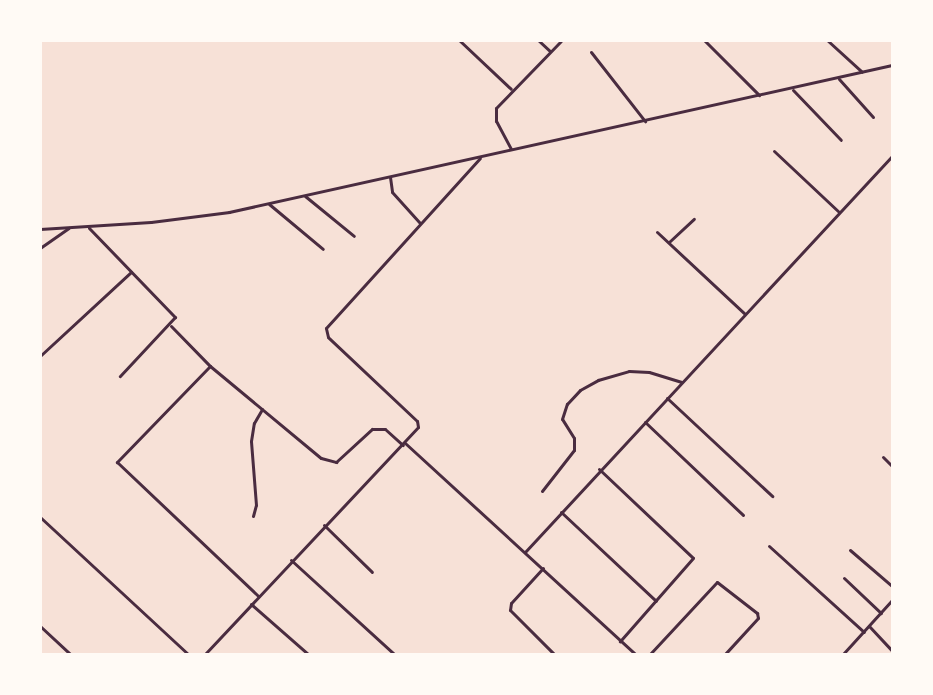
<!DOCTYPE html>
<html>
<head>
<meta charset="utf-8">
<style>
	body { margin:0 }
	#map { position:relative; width:933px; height:695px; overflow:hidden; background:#f7e1d7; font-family:"Crimson Pro",serif }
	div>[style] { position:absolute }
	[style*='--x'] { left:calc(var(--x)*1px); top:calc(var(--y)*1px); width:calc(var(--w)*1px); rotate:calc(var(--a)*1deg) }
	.minor>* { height:3px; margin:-1.5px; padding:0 1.5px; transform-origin:1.5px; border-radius:1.5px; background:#4a2c40 }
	span { translate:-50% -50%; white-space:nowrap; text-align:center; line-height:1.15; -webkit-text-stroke:4.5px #fffaf5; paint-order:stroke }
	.frame { position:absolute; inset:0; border:42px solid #fffaf5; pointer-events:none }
</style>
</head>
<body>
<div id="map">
	<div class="minor">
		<i style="--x:459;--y:40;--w:71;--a:43.3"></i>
		<i style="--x:538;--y:40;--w:16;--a:43"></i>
		<i style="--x:704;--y:40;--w:78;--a:45"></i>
		<i style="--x:827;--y:40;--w:47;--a:42.4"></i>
		<i style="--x:591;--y:52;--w:88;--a:52"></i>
		<i style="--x:839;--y:79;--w:51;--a:48.2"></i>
		<i style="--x:793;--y:90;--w:69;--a:46.2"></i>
		<i style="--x:511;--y:149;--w:32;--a:-118"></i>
		<i style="--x:496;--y:121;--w:13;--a:-90"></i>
		<i style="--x:496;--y:108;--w:93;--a:-45.9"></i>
		<i style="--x:774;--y:151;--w:88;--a:43.2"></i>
		<i style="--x:390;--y:177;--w:15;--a:82"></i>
		<i style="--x:392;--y:192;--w:42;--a:47.9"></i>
		<i style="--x:305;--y:196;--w:63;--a:39.2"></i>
		<i style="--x:269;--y:204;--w:70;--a:39.8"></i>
		<i style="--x:89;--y:228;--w:124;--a:46"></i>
		<i style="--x:175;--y:317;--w:81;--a:133"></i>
		<i style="--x:40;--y:229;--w:111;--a:-3.6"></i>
		<i style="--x:151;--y:222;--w:79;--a:-7.3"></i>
		<i style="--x:229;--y:212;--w:679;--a:-12.5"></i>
		<i style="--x:657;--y:232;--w:119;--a:43"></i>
		<i style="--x:669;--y:242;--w:34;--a:-43"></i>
		<i style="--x:40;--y:248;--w:35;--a:-35"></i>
		<i style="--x:171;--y:326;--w:56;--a:45.7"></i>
		<i style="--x:210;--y:366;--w:144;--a:39.7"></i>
		<i style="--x:321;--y:458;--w:16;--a:15"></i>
		<i style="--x:336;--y:462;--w:49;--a:-42.5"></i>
		<i style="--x:372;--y:429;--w:13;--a:0"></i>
		<i style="--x:385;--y:429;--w:24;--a:42"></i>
		<i style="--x:40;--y:356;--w:124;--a:-42.7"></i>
		<i style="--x:210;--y:366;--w:134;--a:134.1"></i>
		<i style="--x:117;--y:462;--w:195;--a:43.5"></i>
		<i style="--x:667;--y:398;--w:144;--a:43"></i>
		<i style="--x:645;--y:422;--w:135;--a:43.5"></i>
		<i style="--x:405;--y:443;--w:312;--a:42.5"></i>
		<i style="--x:883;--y:457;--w:13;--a:45"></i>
		<i style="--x:599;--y:469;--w:129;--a:43.4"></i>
		<i style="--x:693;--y:558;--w:111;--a:131.3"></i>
		<i style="--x:542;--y:491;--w:52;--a:-52"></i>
		<i style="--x:574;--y:450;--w:12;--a:-90"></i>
		<i style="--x:574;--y:438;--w:22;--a:-122"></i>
		<i style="--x:562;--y:419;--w:16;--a:-72"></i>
		<i style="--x:567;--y:404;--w:19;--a:-47"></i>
		<i style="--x:580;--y:390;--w:21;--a:-29"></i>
		<i style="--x:598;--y:380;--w:32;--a:-16"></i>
		<i style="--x:629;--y:371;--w:20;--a:3"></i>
		<i style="--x:649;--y:372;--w:34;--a:17"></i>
		<i style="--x:561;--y:512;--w:130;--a:43.1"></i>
		<i style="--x:253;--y:516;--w:11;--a:-75"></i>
		<i style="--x:256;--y:505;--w:64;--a:-94.5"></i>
		<i style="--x:251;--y:441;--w:18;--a:-81"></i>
		<i style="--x:254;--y:423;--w:16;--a:-60"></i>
		<i style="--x:40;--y:517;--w:202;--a:42.8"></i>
		<i style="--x:324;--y:525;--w:67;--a:44.4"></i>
		<i style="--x:769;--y:546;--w:128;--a:42.2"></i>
		<i style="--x:850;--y:550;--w:55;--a:40.6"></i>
		<i style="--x:525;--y:552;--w:540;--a:-47.18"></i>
		<i style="--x:291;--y:560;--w:139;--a:42.4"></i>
		<i style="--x:543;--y:568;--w:47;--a:132.4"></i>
		<i style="--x:511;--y:603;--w:7;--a:98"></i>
		<i style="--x:510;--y:610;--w:62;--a:45"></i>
		<i style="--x:844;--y:578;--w:51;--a:43.4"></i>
		<i style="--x:251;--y:604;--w:76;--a:41.3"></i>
		<i style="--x:40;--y:626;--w:41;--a:43"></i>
		<i style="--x:869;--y:626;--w:34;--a:47"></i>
		<i style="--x:205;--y:654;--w:311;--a:-46.8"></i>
		<i style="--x:418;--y:427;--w:6;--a:-99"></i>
		<i style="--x:417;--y:421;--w:122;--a:-136.7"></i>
		<i style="--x:328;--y:337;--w:9;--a:-103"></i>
		<i style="--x:326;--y:328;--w:229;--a:-47.8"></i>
		<i style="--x:650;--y:654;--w:98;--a:-47.1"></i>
		<i style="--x:717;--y:582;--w:51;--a:37.8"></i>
		<i style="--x:757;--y:613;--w:5;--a:79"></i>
		<i style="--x:758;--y:618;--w:49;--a:132.5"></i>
		<i style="--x:843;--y:654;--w:73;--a:-47.8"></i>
	</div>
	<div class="frame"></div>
</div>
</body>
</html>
